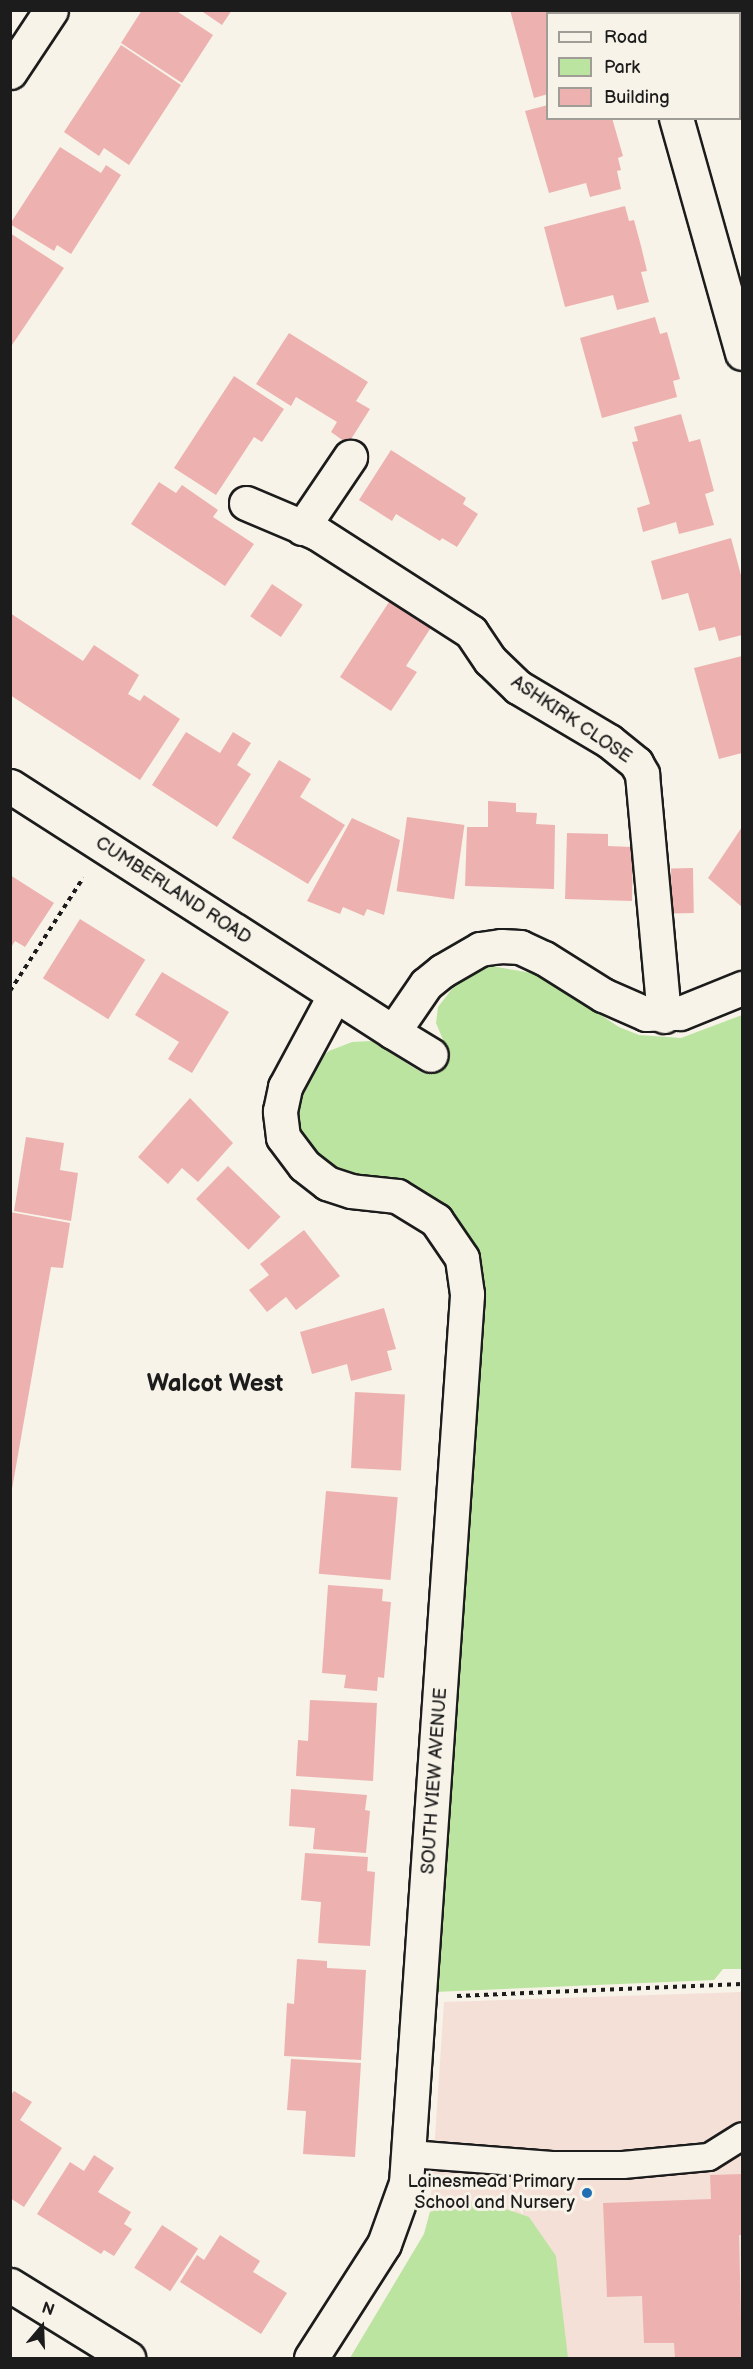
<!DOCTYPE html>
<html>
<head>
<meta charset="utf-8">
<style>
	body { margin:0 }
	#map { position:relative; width:753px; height:2369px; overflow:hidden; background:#f7f3e8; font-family:"Balsamiq Sans",sans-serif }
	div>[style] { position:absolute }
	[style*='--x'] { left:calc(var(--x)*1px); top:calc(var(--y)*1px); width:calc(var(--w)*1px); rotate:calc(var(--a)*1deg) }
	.built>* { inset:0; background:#f4e0d7 }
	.green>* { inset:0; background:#bbe4a0 }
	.building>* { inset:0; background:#edb2b0; transform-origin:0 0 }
	.path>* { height:4px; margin-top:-2px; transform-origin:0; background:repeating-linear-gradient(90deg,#1c1c1c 0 4.5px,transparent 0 9px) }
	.roads { filter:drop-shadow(2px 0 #1c1c1c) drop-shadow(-2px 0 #1c1c1c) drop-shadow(0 2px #1c1c1c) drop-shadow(0 -2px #1c1c1c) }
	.service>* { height:26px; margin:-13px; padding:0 13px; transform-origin:13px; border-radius:13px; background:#f7f3e8 }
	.minor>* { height:33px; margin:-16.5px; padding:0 16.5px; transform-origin:16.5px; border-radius:16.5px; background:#f7f3e8 }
	.dots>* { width:16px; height:16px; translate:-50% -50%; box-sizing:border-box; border:3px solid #f7f3e8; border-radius:50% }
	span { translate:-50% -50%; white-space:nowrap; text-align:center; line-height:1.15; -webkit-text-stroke:6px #f7f3e8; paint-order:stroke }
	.street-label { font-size:18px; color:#1c1c1c }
	.poi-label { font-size:18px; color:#1c1c1c }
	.right { translate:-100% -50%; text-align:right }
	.district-label { font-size:24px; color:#1c1c1c; font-weight:700 }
	.frame { position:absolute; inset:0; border:12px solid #1c1c1c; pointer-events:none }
	.legend { position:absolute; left:546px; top:12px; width:195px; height:108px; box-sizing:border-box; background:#f7f3e8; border:2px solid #9f9d96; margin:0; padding:8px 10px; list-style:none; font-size:18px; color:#1c1c1c }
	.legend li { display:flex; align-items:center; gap:12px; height:30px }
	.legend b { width:30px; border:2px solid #9f9d96 }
	.north { position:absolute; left:12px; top:2297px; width:60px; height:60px; -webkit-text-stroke:4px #f7f3e8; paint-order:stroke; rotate:19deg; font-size:16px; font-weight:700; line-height:24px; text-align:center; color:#1c1c1c }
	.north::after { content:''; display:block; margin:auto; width:21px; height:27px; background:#1c1c1c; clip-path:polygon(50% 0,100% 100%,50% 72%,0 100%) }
</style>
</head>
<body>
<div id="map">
	<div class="built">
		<i style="clip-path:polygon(742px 1992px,742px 2358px,350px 2358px,424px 2234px,430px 2212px,444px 2002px)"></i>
	</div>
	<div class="green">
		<i style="clip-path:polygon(491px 966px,538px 974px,619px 1027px,639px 1035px,681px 1038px,742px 1015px,742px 1969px,723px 1969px,714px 1980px,434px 1992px,475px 1254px,455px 1219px,327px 1169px,301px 1137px,295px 1108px,296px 1095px,318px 1060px,329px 1051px,352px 1042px,371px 1041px,424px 1074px,444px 1042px,436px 1023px,438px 1007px,462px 976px)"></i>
		<i style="clip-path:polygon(480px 2200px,529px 2217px,556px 2256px,568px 2358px,350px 2358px,424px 2234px,430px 2212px)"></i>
	</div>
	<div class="building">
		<i style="clip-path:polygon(142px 10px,175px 10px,213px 35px,182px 83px,121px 43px)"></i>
		<i style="clip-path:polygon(200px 10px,232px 10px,222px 25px)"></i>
		<i style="clip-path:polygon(510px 10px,581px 10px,581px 14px,548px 14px,548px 94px,534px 98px)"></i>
		<i style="clip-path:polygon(719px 10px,742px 10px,742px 64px,740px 14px)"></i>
		<i style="clip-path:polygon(121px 45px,181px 85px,129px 165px,104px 148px,99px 156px,64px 132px)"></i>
		<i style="clip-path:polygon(548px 105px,548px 118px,612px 118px,623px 156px,618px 158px,621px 170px,617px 171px,621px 189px,590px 197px,586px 183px,549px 193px,525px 111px)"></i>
		<i style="clip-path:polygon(60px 147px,101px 173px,106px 165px,121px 175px,71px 254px,57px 245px,54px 251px,10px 224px)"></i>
		<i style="clip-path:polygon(625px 206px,629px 221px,634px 220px,641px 246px,647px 271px,641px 272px,649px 302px,617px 310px,613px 295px,565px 307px,544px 227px)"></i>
		<i style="clip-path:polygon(10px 233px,64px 268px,10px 348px)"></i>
		<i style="clip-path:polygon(655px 317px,660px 334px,667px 332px,680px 379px,673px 381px,677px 397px,602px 418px,580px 338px)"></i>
		<i style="clip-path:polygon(289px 333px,368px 382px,356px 401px,370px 409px,348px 444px,331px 432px,337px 422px,296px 397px,291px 406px,256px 384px)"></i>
		<i style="clip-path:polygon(234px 376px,284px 409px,262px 442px,254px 437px,216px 495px,174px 468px)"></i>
		<i style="clip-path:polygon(681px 414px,689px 442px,700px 439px,714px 491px,705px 494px,714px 525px,679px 534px,676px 522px,643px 532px,637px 508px,650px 504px,632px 442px,638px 441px,634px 427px)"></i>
		<i style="clip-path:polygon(391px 450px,466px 498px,463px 504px,478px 514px,457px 547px,442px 538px,440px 541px,396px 514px,392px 521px,359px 500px)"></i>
		<i style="clip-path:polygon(159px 482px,176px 493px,182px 485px,218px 510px,213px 517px,254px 544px,225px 586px,131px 524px)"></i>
		<i style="clip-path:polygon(731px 538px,742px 579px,742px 635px,719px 641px,715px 627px,699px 631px,688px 593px,662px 600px,651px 561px)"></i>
		<i style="left:272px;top:584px;width:37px;height:39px;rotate:34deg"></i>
		<i style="clip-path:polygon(391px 599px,432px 626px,406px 666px,417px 672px,391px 711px,340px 677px)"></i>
		<i style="clip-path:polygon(10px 613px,83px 661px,94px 645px,139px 675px,128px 694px,140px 701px,144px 695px,180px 719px,140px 780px,10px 695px)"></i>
		<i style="clip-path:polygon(742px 656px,742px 753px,719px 759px,694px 668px)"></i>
		<i style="clip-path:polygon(186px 732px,220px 753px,233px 732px,251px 743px,237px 765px,251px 774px,217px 827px,152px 785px)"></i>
		<i style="clip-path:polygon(279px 760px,311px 779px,300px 797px,345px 825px,308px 884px,232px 838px)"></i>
		<i style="clip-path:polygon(488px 801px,516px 803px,516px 812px,537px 813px,536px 824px,555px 825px,554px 889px,465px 886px,467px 827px,488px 827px)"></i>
		<i style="left:407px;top:817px;width:58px;height:75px;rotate:8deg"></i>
		<i style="clip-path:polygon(352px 818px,400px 840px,384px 915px,367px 909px,364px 916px,343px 907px,340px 914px,307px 901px)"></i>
		<i style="clip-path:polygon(742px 827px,742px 907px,708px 878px)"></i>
		<i style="clip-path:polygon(567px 833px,608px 834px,608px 846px,633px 847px,632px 901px,565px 899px)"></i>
		<i style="left:693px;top:868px;width:45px;height:22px;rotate:89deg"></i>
		<i style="clip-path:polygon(10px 875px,54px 903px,25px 947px,15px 941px,10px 949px)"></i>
		<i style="left:80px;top:919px;width:77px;height:70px;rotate:32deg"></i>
		<i style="clip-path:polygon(162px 972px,229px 1012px,192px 1073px,168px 1059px,179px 1042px,135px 1015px)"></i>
		<i style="clip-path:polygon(190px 1098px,233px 1143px,198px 1182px,182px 1168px,168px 1184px,138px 1157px)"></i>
		<i style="clip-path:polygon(26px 1137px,64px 1143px,60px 1170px,78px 1173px,71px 1221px,14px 1211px)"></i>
		<i style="left:228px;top:1166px;width:73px;height:46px;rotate:44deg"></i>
		<i style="clip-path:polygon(10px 1212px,70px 1223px,63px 1268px,51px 1267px,12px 1489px)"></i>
		<i style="clip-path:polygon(304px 1230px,340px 1276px,296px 1310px,286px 1297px,267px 1312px,249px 1290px,269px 1275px,260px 1264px)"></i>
		<i style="clip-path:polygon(384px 1308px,396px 1349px,387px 1351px,392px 1370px,351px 1381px,347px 1364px,312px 1374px,300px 1332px)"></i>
		<i style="left:355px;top:1392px;width:50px;height:76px;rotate:3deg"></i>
		<i style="left:326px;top:1491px;width:72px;height:83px;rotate:5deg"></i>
		<i style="clip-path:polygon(328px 1585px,383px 1589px,382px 1601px,391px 1602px,384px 1678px,378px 1677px,377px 1691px,344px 1688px,346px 1675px,322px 1673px)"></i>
		<i style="clip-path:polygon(310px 1700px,377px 1703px,373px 1781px,296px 1776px,298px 1740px,308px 1741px)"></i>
		<i style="clip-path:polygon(291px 1789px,367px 1795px,365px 1810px,370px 1811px,366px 1853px,313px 1849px,315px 1828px,289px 1826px)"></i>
		<i style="clip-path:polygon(305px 1853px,368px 1857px,367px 1871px,375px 1872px,370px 1946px,318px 1943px,321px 1902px,301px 1900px)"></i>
		<i style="clip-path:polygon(297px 1959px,327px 1961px,327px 1968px,366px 1970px,361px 2060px,284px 2056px,287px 2003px,294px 2004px)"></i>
		<i style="clip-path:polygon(291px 2059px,361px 2063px,355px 2157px,303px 2154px,306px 2111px,287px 2110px)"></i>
		<i style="clip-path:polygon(14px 2091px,32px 2102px,20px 2120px,62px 2148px,24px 2207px,10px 2198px,10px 2096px)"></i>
		<i style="clip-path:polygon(94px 2155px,114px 2168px,98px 2192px,131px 2212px,124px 2224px,132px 2229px,114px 2256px,104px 2250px,101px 2254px,37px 2214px,70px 2162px,84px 2171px)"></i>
		<i style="clip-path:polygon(742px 2174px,742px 2235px,739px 2235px,742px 2358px,675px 2358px,674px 2343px,644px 2343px,642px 2296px,607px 2297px,603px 2203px,711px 2199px,710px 2175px)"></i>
		<i style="left:162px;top:2225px;width:43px;height:51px;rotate:33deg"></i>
		<i style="clip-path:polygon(220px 2235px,260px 2261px,253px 2272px,287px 2293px,261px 2334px,180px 2282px,197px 2255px,204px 2260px)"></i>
	</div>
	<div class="path">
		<i style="--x:10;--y:991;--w:135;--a:-57.1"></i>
		<i style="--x:457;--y:1996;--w:285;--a:-2.4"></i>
	</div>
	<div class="roads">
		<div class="service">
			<i style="--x:410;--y:2154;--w:142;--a:4.4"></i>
			<i style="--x:552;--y:2165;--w:71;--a:0"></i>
			<i style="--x:623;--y:2165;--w:86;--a:-5.3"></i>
			<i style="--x:709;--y:2157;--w:39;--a:-32"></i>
		</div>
		<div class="minor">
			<i style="--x:646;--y:10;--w:4;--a:76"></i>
			<i style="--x:10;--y:72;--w:74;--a:-56.5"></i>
			<i style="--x:676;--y:118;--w:244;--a:74.3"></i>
			<i style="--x:246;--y:503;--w:77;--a:22.9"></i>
			<i style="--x:317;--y:533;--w:183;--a:32.7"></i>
			<i style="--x:471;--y:632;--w:34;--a:56"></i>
			<i style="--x:490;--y:660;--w:39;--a:44"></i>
			<i style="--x:518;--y:687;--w:106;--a:30.7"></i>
			<i style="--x:609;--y:741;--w:35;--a:39"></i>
			<i style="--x:636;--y:763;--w:13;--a:61"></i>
			<i style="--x:642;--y:774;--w:243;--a:84.8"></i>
			<i style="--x:302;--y:528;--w:86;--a:-55.9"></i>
			<i style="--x:10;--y:786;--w:455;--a:32.7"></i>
			<i style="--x:393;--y:1032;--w:58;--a:-55.5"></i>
			<i style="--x:426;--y:984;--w:21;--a:-39"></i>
			<i style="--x:442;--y:971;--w:44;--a:-30.1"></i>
			<i style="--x:480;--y:949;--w:21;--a:-8"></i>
			<i style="--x:501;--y:946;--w:19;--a:3"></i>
			<i style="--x:520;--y:947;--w:26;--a:25"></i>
			<i style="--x:544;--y:958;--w:70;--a:32.1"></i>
			<i style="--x:603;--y:995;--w:47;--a:23.8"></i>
			<i style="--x:646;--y:1014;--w:34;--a:-2"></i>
			<i style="--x:680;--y:1013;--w:67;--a:-22"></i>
			<i style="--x:393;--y:1032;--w:44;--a:31.2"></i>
			<i style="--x:10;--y:2285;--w:139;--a:31.7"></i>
			<i style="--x:311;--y:2358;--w:135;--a:-57.4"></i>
			<i style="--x:384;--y:2244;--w:65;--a:-70.2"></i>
			<i style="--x:406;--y:2183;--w:891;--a:-86.07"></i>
			<i style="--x:467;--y:1294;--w:36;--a:-98"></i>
			<i style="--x:462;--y:1258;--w:46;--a:-124.4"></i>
			<i style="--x:436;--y:1220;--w:46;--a:-148.4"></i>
			<i style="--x:397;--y:1196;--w:46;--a:-173.8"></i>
			<i style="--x:351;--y:1191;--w:25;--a:-162"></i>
			<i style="--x:327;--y:1183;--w:29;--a:-142"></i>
			<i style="--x:304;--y:1165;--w:35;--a:-127"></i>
			<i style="--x:283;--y:1137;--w:26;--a:-97"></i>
			<i style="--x:280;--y:1111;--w:25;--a:-78"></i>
			<i style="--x:285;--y:1087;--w:103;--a:-61.7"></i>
		</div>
	</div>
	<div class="dots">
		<i style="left:587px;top:2193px;background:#1f6fb2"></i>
	</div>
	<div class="street-label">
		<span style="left:571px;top:720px;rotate:34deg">ASHKIRK CLOSE</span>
		<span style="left:173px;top:891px;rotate:33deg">CUMBERLAND ROAD</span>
		<span style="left:435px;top:1781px;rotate:-86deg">SOUTH VIEW AVENUE</span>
	</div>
	<div class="poi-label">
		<span class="right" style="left:575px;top:2193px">Lainesmead Primary<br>School and Nursery</span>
	</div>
	<div class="district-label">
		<span style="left:215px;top:1384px">Walcot West</span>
	</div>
	<div class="frame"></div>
	<ul class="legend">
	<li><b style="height:8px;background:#f7f3e8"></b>Road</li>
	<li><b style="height:16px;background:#bbe4a0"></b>Park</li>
	<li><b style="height:16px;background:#edb2b0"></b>Building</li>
	</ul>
	<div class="north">N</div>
</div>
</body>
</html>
